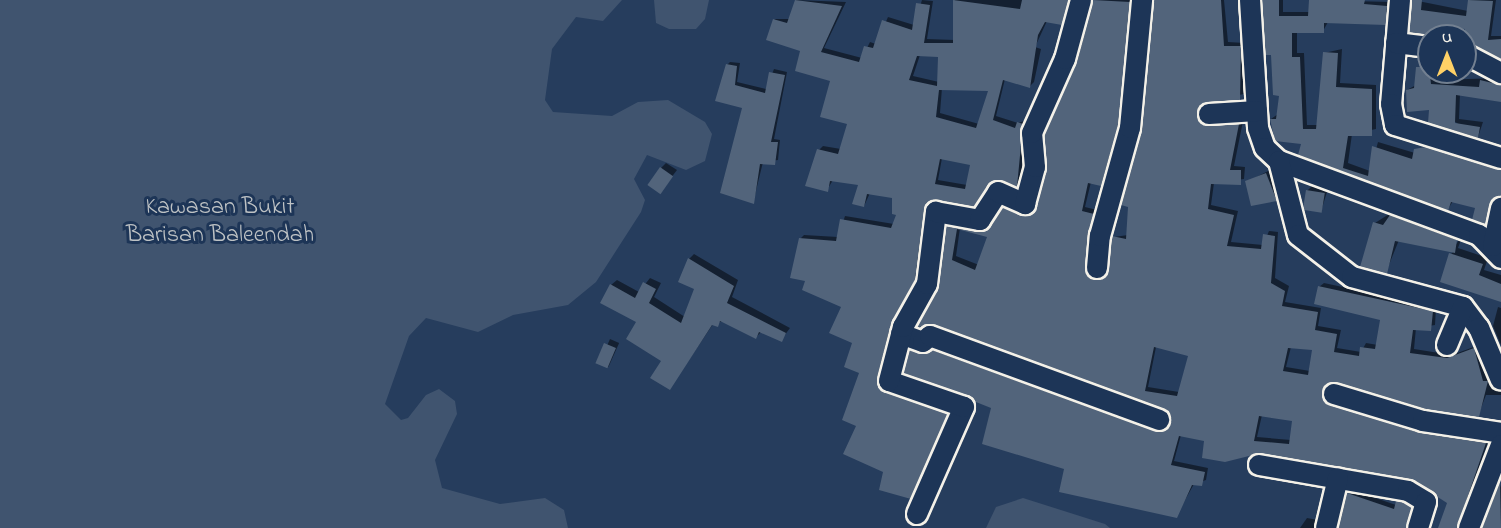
<!DOCTYPE html>
<html>
<head>
<meta charset="utf-8">
<style>
	body { margin:0 }
	#map { position:relative; width:1501px; height:528px; overflow:hidden; background:#263d5d; font-family:"Indie Flower",sans-serif }
	div>[style] { position:absolute }
	[style*='--x'] { left:calc(var(--x)*1px); top:calc(var(--y)*1px); width:calc(var(--w)*1px); rotate:calc(var(--a)*1deg) }
	.green>* { inset:0; background:#40546f }
	.shadow>* { inset:0; background:#0007; transform-origin:0 0 }
	.building>* { inset:0; background:#52647b; transform-origin:0 0 }
	.roads { filter:drop-shadow(2px 0 #f4f1e8) drop-shadow(-2px 0 #f4f1e8) drop-shadow(0 2px #f4f1e8) drop-shadow(0 -2px #f4f1e8) }
	.minor>* { height:20px; margin:-10px; padding:0 10px; transform-origin:10px; border-radius:10px; background:#1d3557 }
	span { translate:-50% -50%; white-space:nowrap; text-align:center; line-height:1.15; -webkit-text-stroke:6px #1d3557; paint-order:stroke }
	.park-label { font-size:24px; color:#bec2c4 }
	.north { position:absolute; left:1417px; top:24px; width:60px; height:60px; box-sizing:border-box; background:#1d3557; border:2px solid #738091; border-radius:50%; rotate:0deg; font-size:16px; font-weight:700; line-height:24px; text-align:center; color:#f4f1e8 }
	.north::after { content:''; display:block; margin:auto; width:21px; height:27px; background:#ffd166; clip-path:polygon(50% 0,100% 100%,50% 72%,0 100%) }
</style>
</head>
<body>
<div id="map">
	<div class="green">
		<i style="clip-path:polygon(0 0,622px 0,603px 21px,576px 17px,552px 49px,545px 100px,553px 112px,612px 116px,638px 102px,668px 100px,705px 122px,712px 134px,705px 161px,686px 170px,647px 155px,634px 179px,645px 200px,641px 212px,596px 282px,568px 305px,513px 315px,478px 332px,426px 318px,409px 336px,385px 404px,401px 420px,408px 418px,426px 395px,439px 389px,455px 401px,457px 414px,435px 460px,442px 488px,500px 504px,545px 498px,564px 510px,568px 528px,0 528px)"></i>
		<i style="clip-path:polygon(654px 0,709px 0,705px 19px,696px 29px,669px 29px,656px 23px)"></i>
		<i style="clip-path:polygon(1023px 498px,1105px 524px,1110px 528px,986px 528px,996px 507px)"></i>
	</div>
	<div class="shadow">
		<i style="clip-path:polygon(evenodd,796px 0,846px 2px,824px 48px,862px 58px,870px 42px,876px 44px,888px 17px,914px 25px,922px 0,933px 1px,927px 39px,955px 40px,955px 0,1072px 0,1061px 23px,1047px 21px,1035px 47px,1041px 49px,1034px 82px,1030px 86px,1005px 79px,996px 116px,1018px 123px,1027px 120px,1021px 182px,1017px 186px,997px 179px,928px 205px,919px 275px,895px 318px,881px 374px,951px 410px,910px 497px,885px 471px,858px 426px,861px 372px,843px 306px,807px 280px,800px 239px,804px 235px,838px 237px,845px 216px,894px 224px,898px 214px,894px 197px,870px 193px,864px 206px,860px 184px,833px 180px,827px 190px,819px 150px,823px 146px,841px 149px,849px 123px,831px 80px,774px 19px,790px 19px,796px 0,920px 55px,940px 55px,939px 82px,913px 76px,920px 55px,796px 0,942px 88px,990px 90px,979px 124px,940px 113px,942px 88px,796px 0,942px 158px,971px 164px,967px 185px,938px 180px,942px 158px)"></i>
		<i style="clip-path:polygon(evenodd,1093px 0,1133px 0,1122px 120px,1105px 180px,1091px 182px,1085px 207px,1097px 210px,1089px 263px,1101px 277px,1110px 269px,1114px 237px,1128px 235px,1155px 0,1224px 0,1228px 42px,1245px 43px,1244px 94px,1208px 101px,1200px 109px,1209px 121px,1243px 121px,1234px 166px,1245px 167px,1244px 179px,1214px 183px,1211px 205px,1238px 211px,1231px 242px,1263px 245px,1269px 231px,1278px 232px,1275px 278px,1289px 286px,1285px 302px,1321px 308px,1318px 326px,1341px 330px,1337px 348px,1361px 352px,1366px 343px,1378px 345px,1382px 319px,1319px 287px,1324px 283px,1436px 307px,1435px 325px,1416px 328px,1414px 349px,1452px 355px,1479px 345px,1487px 376px,1501px 386px,1501px 395px,1486px 395px,1478px 416px,1337px 381px,1327px 386px,1489px 439px,1461px 519px,1465px 528px,1440px 528px,1449px 503px,1414px 479px,1181px 435px,1174px 461px,1208px 468px,1206px 480px,1194px 484px,1176px 516px,1066px 468px,993px 407px,911px 351px,937px 346px,1160px 428px,1171px 423px,1164px 408px,940px 286px,952px 223px,989px 227px,1008px 204px,1032px 212px,1038px 207px,1093px 0,960px 228px,989px 236px,979px 265px,956px 256px,960px 228px,1093px 0,1156px 347px,1190px 355px,1179px 392px,1148px 387px,1156px 347px,1093px 0,1291px 347px,1313px 348px,1310px 371px,1286px 367px,1291px 347px,1093px 0,1262px 415px,1294px 420px,1291px 440px,1257px 437px,1262px 415px)"></i>
		<i style="clip-path:polygon(1264px 0,1283px 0,1283px 12px,1310px 12px,1310px 0,1392px 2px,1385px 24px,1328px 22px,1323px 31px,1297px 32px,1297px 53px,1304px 53px,1307px 125px,1318px 125px,1324px 53px,1342px 49px,1340px 83px,1376px 85px,1376px 129px,1352px 134px,1348px 163px,1370px 171px,1378px 142px,1415px 153px,1431px 143px,1501px 164px,1501px 198px,1495px 199px,1490px 218px,1485px 223px,1477px 207px,1453px 201px,1448px 209px,1300px 154px,1303px 142px,1271px 119px,1278px 114px,1280px 94px)"></i>
		<i style="clip-path:polygon(1413px 0,1468px 11px,1470px 0,1496px 0,1491px 36px,1501px 36px,1501px 58px,1465px 41px,1465px 27px,1443px 25px,1440px 36px,1411px 31px)"></i>
		<i style="clip-path:polygon(730px 62px,740px 63px,737px 82px,766px 89px,774px 69px,787px 72px,774px 139px,780px 140px,778px 160px,763px 162px,753px 203px,744px 107px,727px 65px)"></i>
		<i style="clip-path:polygon(1422px 62px,1429px 63px,1435px 80px,1501px 78px,1501px 100px,1460px 94px,1459px 119px,1483px 122px,1478px 137px,1407px 90px,1416px 85px)"></i>
		<i style="clip-path:polygon(666px 163px,677px 170px,661px 191px,661px 168px)"></i>
		<i style="clip-path:polygon(1270px 170px,1280px 196px,1276px 199px,1247px 182px)"></i>
		<i style="clip-path:polygon(1312px 186px,1328px 189px,1321px 211px,1307px 191px)"></i>
		<i style="clip-path:polygon(1397px 209px,1457px 232px,1455px 246px,1463px 234px,1458px 248px,1488px 258px,1484px 270px,1501px 275px,1501px 301px,1451px 254px,1454px 251px,1399px 240px,1386px 272px,1375px 223px)"></i>
		<i style="clip-path:polygon(694px 254px,738px 280px,732px 297px,790px 328px,781px 340px,762px 331px,755px 338px,723px 321px,713px 324px,670px 388px,663px 361px,611px 285px,617px 280px,639px 292px,650px 278px,661px 283px,654px 297px,685px 317px,696px 288px,689px 259px)"></i>
		<i style="clip-path:polygon(1498px 307px,1501px 308px,1501px 345px,1493px 326px)"></i>
		<i style="left:610px;top:339px;width:10px;height:26px;rotate:24deg"></i>
		<i style="clip-path:polygon(1501px 485px,1501px 528px,1484px 528px)"></i>
		<i style="clip-path:polygon(1352px 490px,1396px 505px,1401px 498px,1415px 504px,1411px 528px,1338px 528px)"></i>
		<i style="clip-path:polygon(1307px 518px,1318px 520px,1322px 528px,1300px 528px)"></i>
	</div>
	<div class="building">
		<i style="clip-path:polygon(evenodd,795px 0,842px 6px,821px 52px,859px 62px,864px 46px,873px 48px,882px 20px,912px 30px,916px 3px,930px 5px,924px 43px,953px 43px,953px 0,1020px 9px,1022px 0,1069px 0,1062px 25px,1045px 22px,1038px 35px,1030px 88px,1003px 80px,993px 120px,1015px 128px,1017px 122px,1023px 124px,1017px 187px,997px 180px,974px 207px,938px 200px,924px 210px,915px 280px,891px 324px,877px 379px,885px 392px,948px 414px,911px 499px,879px 490px,883px 472px,843px 454px,856px 426px,842px 420px,859px 373px,844px 367px,852px 343px,829px 333px,841px 307px,802px 290px,805px 281px,790px 278px,799px 238px,836px 241px,840px 219px,891px 228px,896px 215px,892px 214px,892px 198px,867px 194px,864px 207px,852px 204px,858px 185px,830px 181px,828px 192px,805px 186px,817px 149px,838px 154px,847px 124px,820px 117px,830px 81px,795px 71px,800px 51px,766px 40px,773px 19px,787px 23px,795px 0,917px 56px,938px 57px,937px 86px,909px 80px,917px 56px,795px 0,939px 90px,988px 91px,976px 128px,936px 117px,939px 90px,795px 0,940px 159px,970px 165px,965px 189px,935px 184px,940px 159px)"></i>
		<i style="clip-path:polygon(evenodd,1093px 0,1130px 2px,1118px 126px,1101px 186px,1088px 183px,1082px 211px,1094px 214px,1086px 273px,1096px 280px,1106px 275px,1112px 236px,1126px 239px,1128px 207px,1121px 205px,1142px 129px,1154px 0,1221px 0,1224px 46px,1241px 46px,1240px 100px,1203px 104px,1197px 115px,1204px 125px,1239px 124px,1230px 170px,1241px 170px,1241px 185px,1211px 184px,1208px 209px,1234px 215px,1227px 246px,1261px 249px,1263px 234px,1275px 236px,1271px 283px,1285px 291px,1282px 306px,1318px 312px,1315px 330px,1337px 334px,1334px 352px,1359px 356px,1360px 347px,1375px 349px,1380px 320px,1314px 304px,1318px 286px,1433px 311px,1431px 331px,1413px 330px,1410px 353px,1447px 358px,1474px 348px,1483px 381px,1488px 381px,1479px 417px,1426px 409px,1337px 383px,1322px 391px,1331px 405px,1420px 433px,1486px 443px,1457px 528px,1438px 528px,1447px 503px,1410px 479px,1261px 453px,1225px 462px,1202px 458px,1204px 441px,1179px 436px,1171px 465px,1205px 472px,1202px 486px,1192px 485px,1177px 518px,1059px 492px,1064px 469px,982px 444px,991px 408px,903px 373px,909px 350px,932px 350px,1155px 431px,1170px 425px,1163px 409px,934px 325px,917px 327px,939px 286px,946px 226px,984px 231px,1003px 207px,1026px 216px,1036px 208px,1047px 170px,1044px 135px,1077px 62px,1093px 0,957px 229px,987px 237px,975px 270px,952px 260px,957px 229px,1093px 0,1154px 347px,1188px 356px,1177px 396px,1145px 391px,1154px 347px,1093px 0,1288px 348px,1312px 350px,1308px 375px,1283px 371px,1288px 348px,1093px 0,1259px 416px,1292px 421px,1289px 444px,1254px 441px,1259px 416px)"></i>
		<i style="clip-path:polygon(1262px 0,1279px 0,1279px 16px,1308px 16px,1309px 0,1365px 0,1364px 4px,1387px 6px,1386px 25px,1324px 23px,1324px 33px,1292px 33px,1292px 57px,1300px 57px,1303px 129px,1316px 129px,1323px 52px,1338px 53px,1336px 87px,1372px 89px,1372px 136px,1348px 136px,1343px 168px,1368px 176px,1372px 146px,1412px 159px,1414px 149px,1426px 147px,1501px 170px,1501px 196px,1492px 200px,1485px 225px,1472px 220px,1475px 208px,1451px 202px,1448px 211px,1298px 155px,1301px 144px,1275px 141px,1270px 119px,1276px 119px,1279px 96px,1273px 95px,1271px 55px,1265px 55px)"></i>
		<i style="clip-path:polygon(1412px 0,1422px 0,1421px 10px,1466px 16px,1468px 0,1493px 1px,1488px 40px,1501px 39px,1501px 59px,1465px 42px,1465px 29px,1440px 26px,1439px 36px,1409px 33px)"></i>
		<i style="clip-path:polygon(726px 64px,737px 66px,735px 85px,765px 93px,769px 72px,785px 75px,771px 142px,778px 142px,775px 165px,760px 164px,754px 204px,720px 193px,742px 108px,715px 101px)"></i>
		<i style="clip-path:polygon(1416px 67px,1429px 67px,1431px 84px,1479px 87px,1480px 80px,1501px 85px,1501px 102px,1456px 95px,1455px 123px,1480px 127px,1478px 138px,1428px 123px,1429px 110px,1407px 112px,1406px 90px,1414px 88px)"></i>
		<i style="left:660px;top:167px;width:16px;height:22px;rotate:35deg"></i>
		<i style="clip-path:polygon(1266px 173px,1277px 201px,1251px 206px,1245px 181px)"></i>
		<i style="left:1306px;top:190px;width:19px;height:20px;rotate:9deg"></i>
		<i style="clip-path:polygon(1390px 215px,1457px 240px,1455px 253px,1395px 241px,1387px 274px,1360px 267px,1373px 222px,1383px 225px)"></i>
		<i style="clip-path:polygon(1449px 253px,1483px 264px,1479px 275px,1501px 284px,1501px 302px,1440px 282px)"></i>
		<i style="clip-path:polygon(688px 258px,734px 286px,727px 303px,786px 333px,782px 342px,759px 332px,756px 339px,720px 321px,718px 327px,712px 325px,670px 390px,650px 378px,661px 361px,626px 339px,636px 322px,600px 303px,610px 284px,635px 298px,643px 282px,656px 289px,649px 303px,681px 323px,694px 289px,678px 282px)"></i>
		<i style="left:604px;top:343px;width:13px;height:22px;rotate:23deg"></i>
		<i style="clip-path:polygon(1500px 482px,1501px 528px,1482px 528px)"></i>
		<i style="clip-path:polygon(1347px 493px,1394px 509px,1396px 501px,1404px 502px,1412px 507px,1406px 528px,1338px 528px)"></i>
	</div>
	<div class="roads">
		<div class="minor">
			<i style="--x:1250;--y:0;--w:128;--a:86.4"></i>
			<i style="--x:1258;--y:128;--w:21;--a:71"></i>
			<i style="--x:1265;--y:148;--w:19;--a:43"></i>
			<i style="--x:1279;--y:161;--w:213;--a:20.3"></i>
			<i style="--x:1479;--y:235;--w:32;--a:46"></i>
			<i style="--x:1400;--y:0;--w:104;--a:94.9"></i>
			<i style="--x:1391;--y:104;--w:21;--a:79"></i>
			<i style="--x:1395;--y:125;--w:111;--a:17.3"></i>
			<i style="--x:1396;--y:43;--w:33;--a:7"></i>
			<i style="--x:1465;--y:54;--w:41;--a:27.8"></i>
			<i style="--x:1209;--y:114;--w:48;--a:-3.6"></i>
			<i style="--x:1279;--y:161;--w:76;--a:75.6"></i>
			<i style="--x:1298;--y:235;--w:68;--a:37.9"></i>
			<i style="--x:1352;--y:277;--w:115;--a:15.1"></i>
			<i style="--x:1463;--y:307;--w:26;--a:53"></i>
			<i style="--x:1479;--y:328;--w:56;--a:67.1"></i>
			<i style="--x:1493;--y:246;--w:39;--a:-78"></i>
			<i style="--x:1097;--y:268;--w:32;--a:-85"></i>
			<i style="--x:1100;--y:236;--w:112;--a:-74.5"></i>
			<i style="--x:1130;--y:128;--w:129;--a:-84.6"></i>
			<i style="--x:901;--y:334;--w:23;--a:20"></i>
			<i style="--x:923;--y:342;--w:9;--a:-41"></i>
			<i style="--x:930;--y:336;--w:244;--a:20.1"></i>
			<i style="--x:1447;--y:345;--w:41;--a:-67.2"></i>
			<i style="--x:1334;--y:394;--w:93;--a:16.9"></i>
			<i style="--x:1423;--y:421;--w:79;--a:8.7"></i>
			<i style="--x:1259;--y:465;--w:151;--a:9.9"></i>
			<i style="--x:1408;--y:491;--w:21;--a:31"></i>
			<i style="--x:1426;--y:502;--w:27;--a:107"></i>
			<i style="--x:917;--y:514;--w:117;--a:-66.3"></i>
			<i style="--x:964;--y:407;--w:79;--a:-160.9"></i>
			<i style="--x:889;--y:381;--w:56;--a:-75.5"></i>
			<i style="--x:903;--y:327;--w:49;--a:-60.8"></i>
			<i style="--x:927;--y:284;--w:73;--a:-82.9"></i>
			<i style="--x:936;--y:212;--w:45;--a:10.3"></i>
			<i style="--x:980;--y:220;--w:33;--a:-57"></i>
			<i style="--x:998;--y:192;--w:30;--a:24"></i>
			<i style="--x:1025;--y:204;--w:38;--a:-75"></i>
			<i style="--x:1035;--y:167;--w:34;--a:-95"></i>
			<i style="--x:1032;--y:133;--w:81;--a:-66"></i>
			<i style="--x:1065;--y:59;--w:61;--a:-74.8"></i>
			<i style="--x:1326;--y:528;--w:51;--a:-76.5"></i>
			<i style="--x:1469;--y:528;--w:89;--a:-68.9"></i>
		</div>
	</div>
	<div class="park-label">
		<span style="left:220px;top:222px">Kawasan Bukit<br>Barisan Baleendah</span>
	</div>
	<div class="north">U</div>
</div>
</body>
</html>
